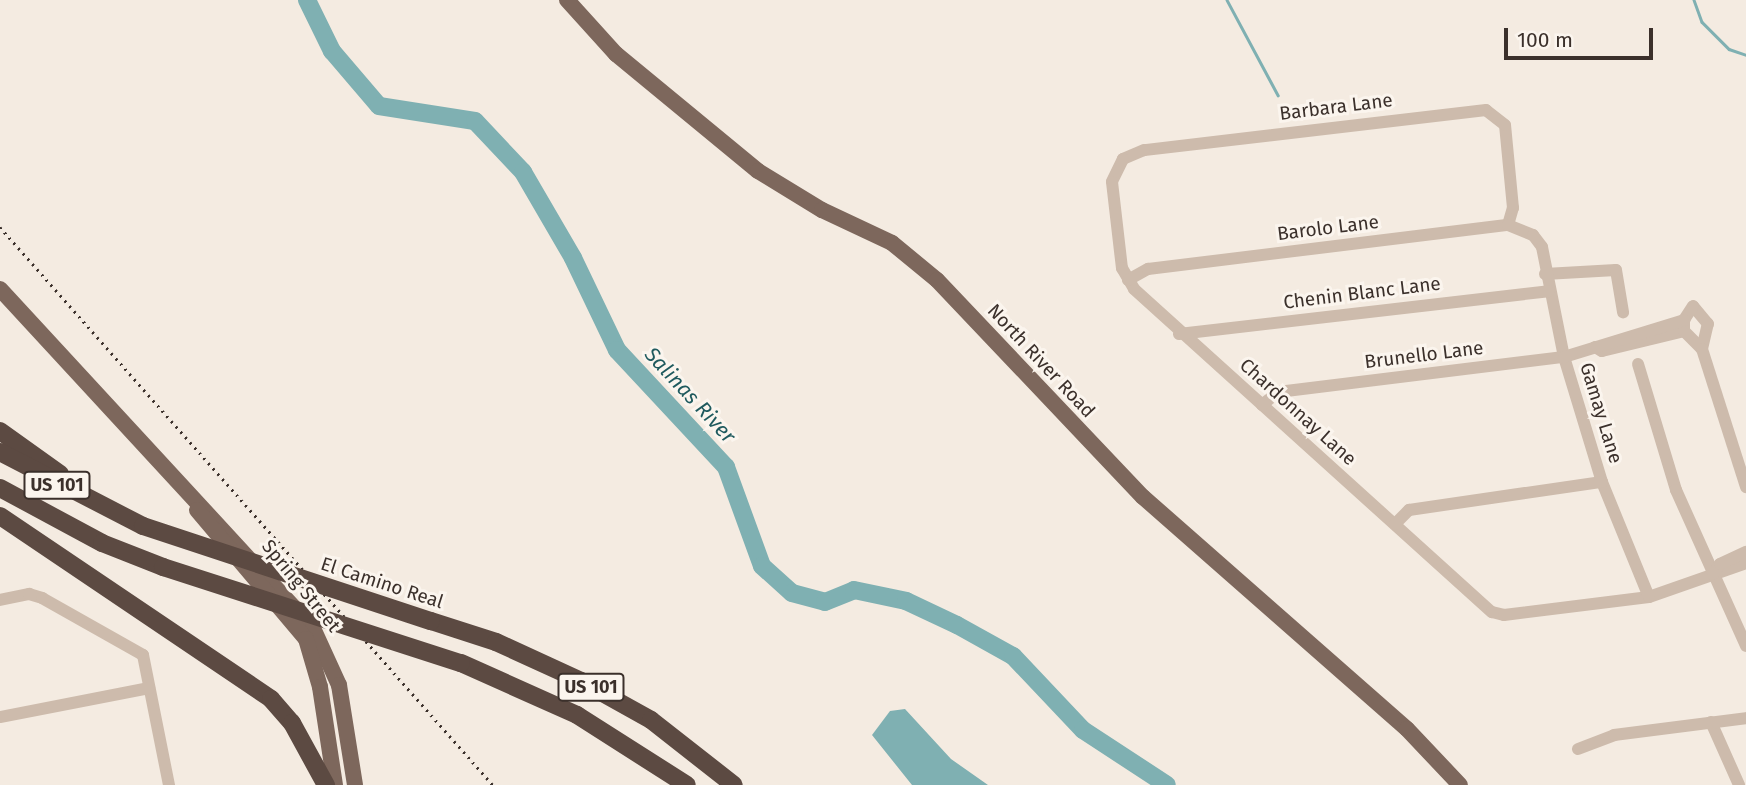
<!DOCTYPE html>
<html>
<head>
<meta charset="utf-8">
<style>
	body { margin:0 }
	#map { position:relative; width:1746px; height:785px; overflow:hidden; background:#f4ebe1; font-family:"Fira Sans",sans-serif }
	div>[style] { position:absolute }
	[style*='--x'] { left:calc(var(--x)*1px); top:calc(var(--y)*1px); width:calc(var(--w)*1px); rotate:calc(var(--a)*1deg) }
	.water>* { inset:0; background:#7fb0b2 }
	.stream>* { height:2.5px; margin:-1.25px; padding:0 1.25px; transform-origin:1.25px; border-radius:1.25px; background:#7fb0b2 }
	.river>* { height:18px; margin:-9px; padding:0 9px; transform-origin:9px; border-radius:9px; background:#7fb0b2 }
	.minor>* { height:12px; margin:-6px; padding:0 6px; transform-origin:6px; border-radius:6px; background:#cdbbac }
	.major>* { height:16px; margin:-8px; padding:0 8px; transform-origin:8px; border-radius:8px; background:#7d675c }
	.highway>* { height:18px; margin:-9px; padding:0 9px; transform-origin:9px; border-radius:9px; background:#5c4a42 }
	.rail>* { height:2.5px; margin-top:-1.25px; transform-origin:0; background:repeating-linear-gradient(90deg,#3b302b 0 2px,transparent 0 7px) }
	.highway-bridge>* { height:18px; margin:-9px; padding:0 9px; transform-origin:9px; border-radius:9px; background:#5c4a42 }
	span { translate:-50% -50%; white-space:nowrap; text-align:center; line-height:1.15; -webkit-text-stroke:6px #fbf5ee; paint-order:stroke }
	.shield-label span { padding:2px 5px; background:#fbf5ee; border:2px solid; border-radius:5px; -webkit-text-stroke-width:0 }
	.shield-label { font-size:18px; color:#3b302b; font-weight:700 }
	.street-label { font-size:19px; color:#3b302b }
	.water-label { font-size:21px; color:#1f5a5e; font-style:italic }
	.scale { position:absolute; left:1504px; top:28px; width:149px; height:32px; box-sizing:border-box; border:4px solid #3b302b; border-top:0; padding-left:9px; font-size:21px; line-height:24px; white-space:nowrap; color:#3b302b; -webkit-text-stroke:5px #fbf5ee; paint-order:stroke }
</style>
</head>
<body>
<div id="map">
	<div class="water">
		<i style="clip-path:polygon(905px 709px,951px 759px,988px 785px,912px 785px,872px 735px,890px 711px)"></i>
	</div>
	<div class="stream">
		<i style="--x:1227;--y:0;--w:108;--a:61.8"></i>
		<i style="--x:1694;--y:0;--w:23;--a:70"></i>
		<i style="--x:1702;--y:22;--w:38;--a:45"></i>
		<i style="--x:1729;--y:49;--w:18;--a:19"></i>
	</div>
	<div class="river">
		<i style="--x:307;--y:0;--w:57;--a:63.9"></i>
		<i style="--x:332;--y:51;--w:72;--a:49.5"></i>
		<i style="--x:379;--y:106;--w:97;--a:8.9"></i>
		<i style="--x:475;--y:121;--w:70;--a:46.7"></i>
		<i style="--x:523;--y:172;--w:99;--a:59.8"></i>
		<i style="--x:573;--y:258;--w:102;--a:64.4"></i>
		<i style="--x:617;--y:350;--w:160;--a:47"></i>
		<i style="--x:726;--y:467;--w:105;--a:70"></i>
		<i style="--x:762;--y:566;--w:40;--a:42"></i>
		<i style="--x:792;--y:593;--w:34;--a:15"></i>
		<i style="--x:825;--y:602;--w:31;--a:-22"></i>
		<i style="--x:854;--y:590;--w:53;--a:11.9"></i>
		<i style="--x:906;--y:601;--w:56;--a:25.2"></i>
		<i style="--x:957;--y:625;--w:64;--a:29"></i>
		<i style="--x:1013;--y:656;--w:102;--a:46.6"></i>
		<i style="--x:1083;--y:730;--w:100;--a:33.2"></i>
	</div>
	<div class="minor">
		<i style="--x:1508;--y:225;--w:18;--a:-74"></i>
		<i style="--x:1513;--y:208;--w:83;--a:-95.5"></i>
		<i style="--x:1505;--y:125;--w:24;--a:-142"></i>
		<i style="--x:1486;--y:110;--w:344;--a:173.3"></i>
		<i style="--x:1144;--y:150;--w:23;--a:157"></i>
		<i style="--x:1123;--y:159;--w:25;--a:116"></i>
		<i style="--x:1112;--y:182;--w:87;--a:83.4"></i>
		<i style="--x:1122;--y:268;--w:24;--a:60"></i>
		<i style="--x:1134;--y:289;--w:482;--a:42.1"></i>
		<i style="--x:1492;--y:612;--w:12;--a:14"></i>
		<i style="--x:1504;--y:615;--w:146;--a:-7.1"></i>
		<i style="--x:1649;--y:597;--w:103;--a:-19.3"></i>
		<i style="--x:1545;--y:274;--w:71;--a:-3.2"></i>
		<i style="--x:1616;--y:270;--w:43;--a:80.5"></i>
		<i style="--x:1128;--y:280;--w:23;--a:-29"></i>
		<i style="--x:1148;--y:269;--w:363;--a:-7"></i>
		<i style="--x:1508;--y:225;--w:27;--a:22"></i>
		<i style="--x:1533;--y:235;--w:15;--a:53"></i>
		<i style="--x:1542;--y:247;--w:112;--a:78.7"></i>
		<i style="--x:1564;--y:357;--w:131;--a:73.1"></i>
		<i style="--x:1602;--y:482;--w:124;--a:67.8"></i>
		<i style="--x:1179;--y:334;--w:372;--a:-6.6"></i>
		<i style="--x:1595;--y:347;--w:8;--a:30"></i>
		<i style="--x:1602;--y:351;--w:84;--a:-13.7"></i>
		<i style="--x:1702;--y:349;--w:26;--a:-77"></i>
		<i style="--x:1708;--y:324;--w:23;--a:-130"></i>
		<i style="--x:1693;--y:306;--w:17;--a:123"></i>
		<i style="--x:1684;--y:320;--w:11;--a:90"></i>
		<i style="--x:1684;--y:331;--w:25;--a:45"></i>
		<i style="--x:1702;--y:349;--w:145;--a:72.3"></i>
		<i style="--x:1638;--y:364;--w:132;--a:73.2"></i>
		<i style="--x:1676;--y:490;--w:171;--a:65.8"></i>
		<i style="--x:1262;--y:405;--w:21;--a:-39"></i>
		<i style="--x:1278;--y:392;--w:288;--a:-7"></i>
		<i style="--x:1564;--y:357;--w:126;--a:-17.1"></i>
		<i style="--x:1395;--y:524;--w:20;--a:-45"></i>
		<i style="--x:1409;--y:510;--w:195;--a:-8.3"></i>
		<i style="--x:1713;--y:574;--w:12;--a:-55"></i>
		<i style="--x:1720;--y:564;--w:29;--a:-25"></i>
		<i style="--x:0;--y:600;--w:30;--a:-12"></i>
		<i style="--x:29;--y:594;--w:14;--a:17"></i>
		<i style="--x:42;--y:598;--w:116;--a:29.4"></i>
		<i style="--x:143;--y:655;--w:133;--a:78.7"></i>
		<i style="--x:0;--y:717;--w:152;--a:-11"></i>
		<i style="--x:1711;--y:722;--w:69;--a:66"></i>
		<i style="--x:1578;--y:749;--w:39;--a:-21"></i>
		<i style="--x:1614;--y:735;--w:133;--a:-7.3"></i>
	</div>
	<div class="major">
		<i style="--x:567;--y:0;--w:73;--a:47.8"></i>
		<i style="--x:616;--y:54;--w:184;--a:39.5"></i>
		<i style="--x:758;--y:171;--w:75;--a:31.4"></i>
		<i style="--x:822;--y:210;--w:77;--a:25.2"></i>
		<i style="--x:892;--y:243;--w:58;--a:39.4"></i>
		<i style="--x:937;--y:280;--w:299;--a:46.5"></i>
		<i style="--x:1143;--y:497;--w:351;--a:41.3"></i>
		<i style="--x:1407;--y:729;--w:77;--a:46.6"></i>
		<i style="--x:0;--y:289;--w:461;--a:47.3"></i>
		<i style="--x:313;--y:628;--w:63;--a:65.5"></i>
		<i style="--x:339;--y:685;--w:101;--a:80.9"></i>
		<i style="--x:197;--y:510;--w:169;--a:49.8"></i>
		<i style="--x:306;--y:639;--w:50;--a:73.7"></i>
		<i style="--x:320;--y:687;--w:99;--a:81.3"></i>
	</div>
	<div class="highway">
		<i style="--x:0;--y:431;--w:74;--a:35.6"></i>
		<i style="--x:0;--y:452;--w:161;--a:27.4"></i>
		<i style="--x:0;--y:488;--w:116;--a:28.3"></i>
		<i style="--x:102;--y:543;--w:66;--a:21.5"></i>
		<i style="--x:0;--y:516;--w:327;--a:34"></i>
		<i style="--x:271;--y:699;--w:32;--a:49"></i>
		<i style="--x:292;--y:723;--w:71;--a:61.3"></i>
		<i style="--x:431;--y:621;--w:68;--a:17.9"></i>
		<i style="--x:496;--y:642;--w:94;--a:24.6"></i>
		<i style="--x:581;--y:681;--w:80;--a:29.1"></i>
		<i style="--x:651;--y:720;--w:105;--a:38.1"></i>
		<i style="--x:461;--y:663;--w:127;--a:24.1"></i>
		<i style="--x:577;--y:715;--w:130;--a:32.5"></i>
	</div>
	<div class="rail">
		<i style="--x:0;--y:227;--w:745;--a:48.54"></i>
	</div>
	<div class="highway-bridge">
		<i style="--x:143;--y:526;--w:303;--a:18.3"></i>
		<i style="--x:163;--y:567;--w:313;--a:17.9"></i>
	</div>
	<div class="shield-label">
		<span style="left:57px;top:485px">US 101</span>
		<span style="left:591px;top:687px">US 101</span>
	</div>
	<div class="street-label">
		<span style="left:1336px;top:107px;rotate:-7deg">Barbara Lane</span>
		<span style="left:1328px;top:228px;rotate:-7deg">Barolo Lane</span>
		<span style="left:1362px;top:293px;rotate:-7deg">Chenin Blanc Lane</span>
		<span style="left:1424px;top:355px;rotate:-7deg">Brunello Lane</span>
		<span style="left:1041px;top:361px;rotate:47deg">North River Road</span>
		<span style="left:1298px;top:412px;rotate:42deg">Chardonnay Lane</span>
		<span style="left:1601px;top:413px;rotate:73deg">Gamay Lane</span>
		<span style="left:382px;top:583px;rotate:18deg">El Camino Real</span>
		<span style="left:301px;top:586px;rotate:51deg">Spring Street</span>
	</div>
	<div class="water-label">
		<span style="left:690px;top:395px;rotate:47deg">Salinas River</span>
	</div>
	<div class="scale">100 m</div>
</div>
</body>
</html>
